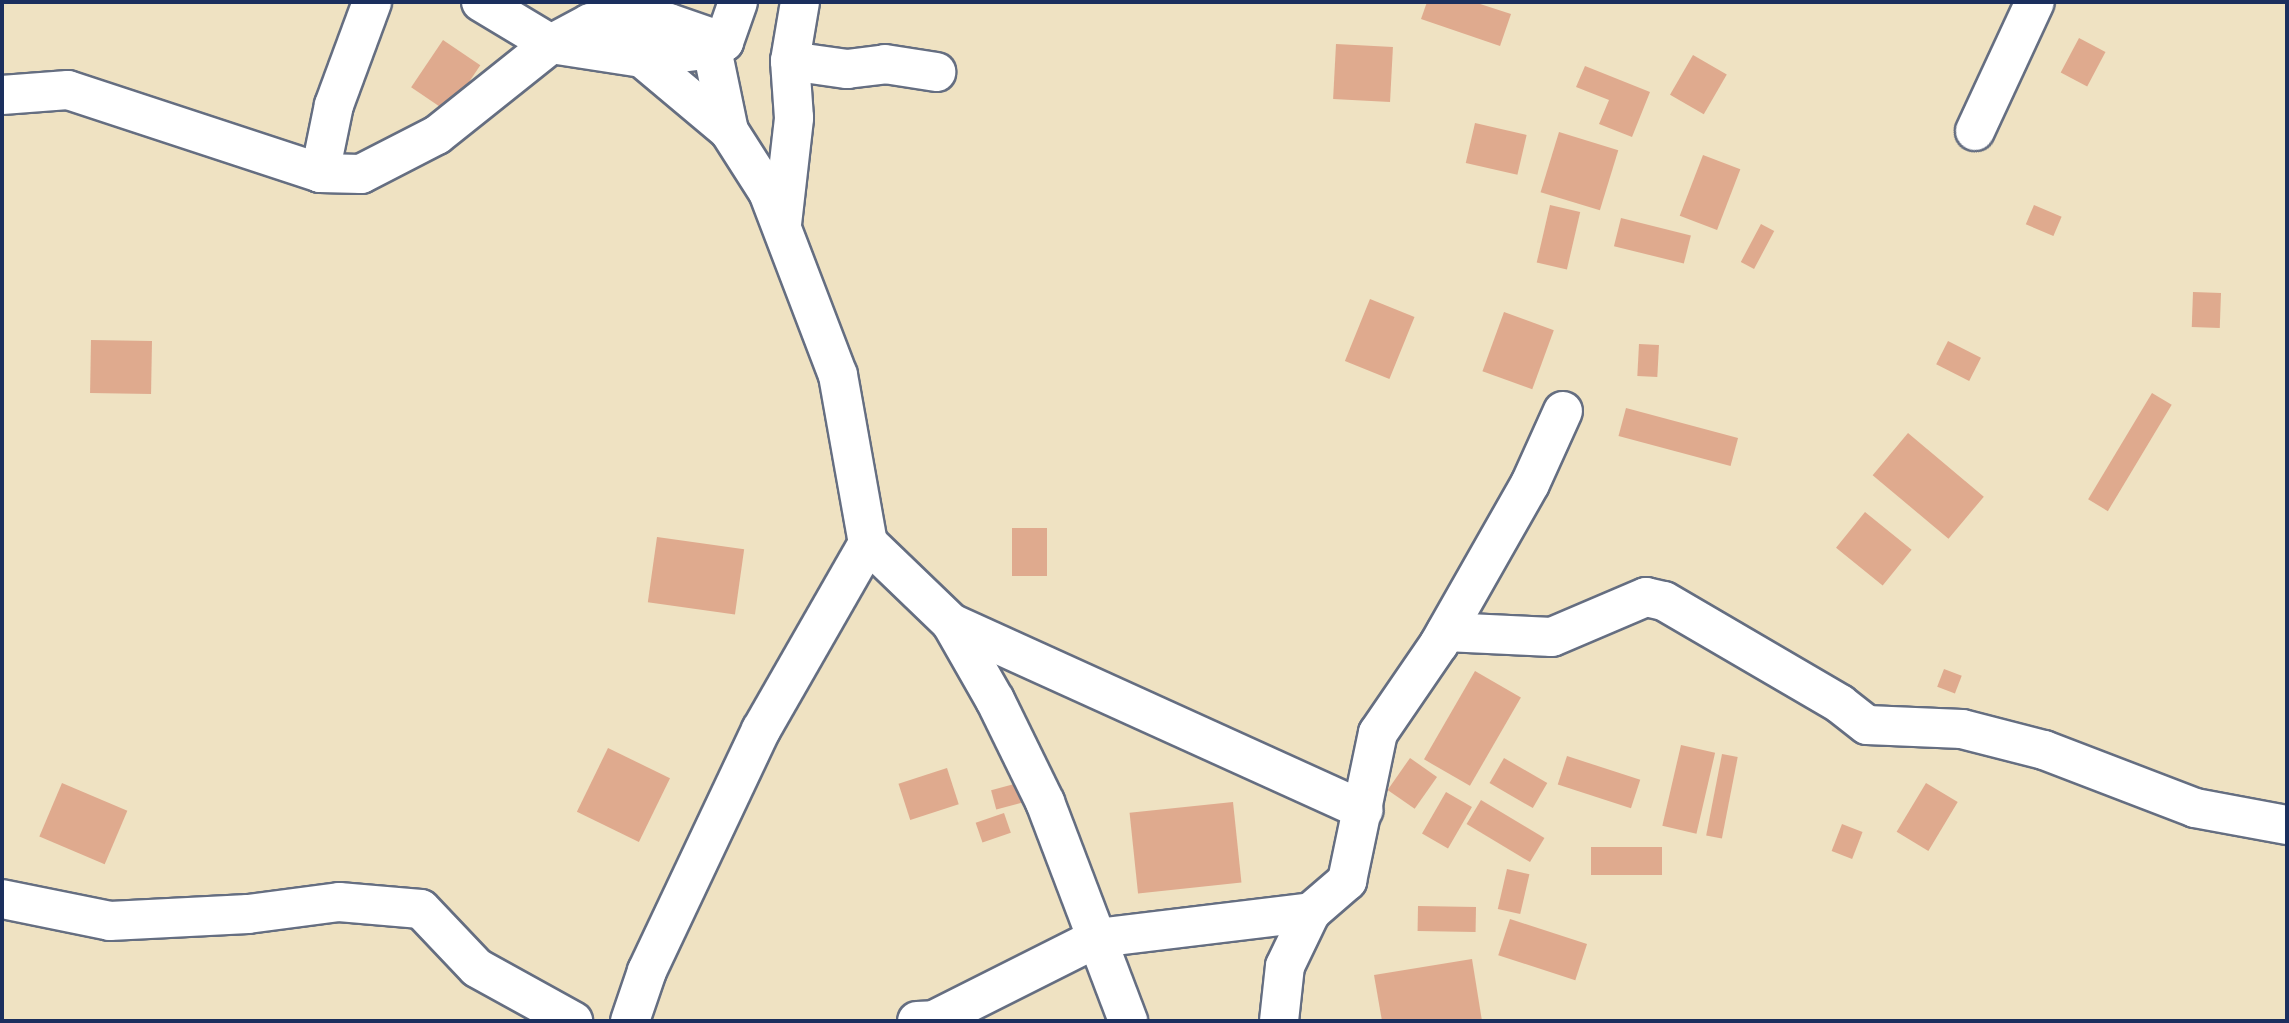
<!DOCTYPE html>
<html>
<head>
<meta charset="utf-8">
<style>
	body { margin:0 }
	#map { position:relative; width:2289px; height:1023px; overflow:hidden; background:#efe2c2; font-family:Mali,sans-serif }
	div>[style] { position:absolute }
	[style*='--x'] { left:calc(var(--x)*1px); top:calc(var(--y)*1px); width:calc(var(--w)*1px); rotate:calc(var(--a)*1deg) }
	.building>* { inset:0; background:#dfaa8e; transform-origin:0 0 }
	.roads { filter:drop-shadow(2px 0 #656e81) drop-shadow(-2px 0 #656e81) drop-shadow(0 2px #656e81) drop-shadow(0 -2px #656e81) }
	.minor>* { height:38px; margin:-19px; padding:0 19px; transform-origin:19px; border-radius:19px; background:#fff }
	span { translate:-50% -50%; white-space:nowrap; text-align:center; line-height:1.15; -webkit-text-stroke:7px #fdfcf7; paint-order:stroke }
	.frame { position:absolute; inset:0; border:4px solid #1b2f5e; pointer-events:none }
</style>
</head>
<body>
<div id="map">
	<div class="building">
		<i style="clip-path:polygon(1427px 2px,1474px 2px,1511px 14px,1500px 46px,1421px 19px)"></i>
		<i style="left:2079px;top:38px;width:30px;height:39px;rotate:28deg"></i>
		<i style="left:443px;top:40px;width:45px;height:57px;rotate:34deg"></i>
		<i style="left:1336px;top:44px;width:57px;height:55px;rotate:3deg"></i>
		<i style="left:1693px;top:55px;width:39px;height:46px;rotate:30deg"></i>
		<i style="clip-path:polygon(1585px 66px,1650px 92px,1632px 137px,1599px 124px,1609px 100px,1576px 87px)"></i>
		<i style="left:1475px;top:123px;width:53px;height:41px;rotate:13deg"></i>
		<i style="left:1559px;top:132px;width:62px;height:63px;rotate:17deg"></i>
		<i style="left:1703px;top:155px;width:40px;height:65px;rotate:21deg"></i>
		<i style="left:1550px;top:205px;width:31px;height:59px;rotate:13deg"></i>
		<i style="left:2034px;top:205px;width:30px;height:21px;rotate:23deg"></i>
		<i style="left:1621px;top:218px;width:72px;height:29px;rotate:14deg"></i>
		<i style="left:1761px;top:224px;width:15px;height:43px;rotate:28deg"></i>
		<i style="left:2193px;top:292px;width:28px;height:35px;rotate:2deg"></i>
		<i style="left:1370px;top:299px;width:48px;height:67px;rotate:22deg"></i>
		<i style="left:1504px;top:312px;width:53px;height:63px;rotate:20deg"></i>
		<i style="left:91px;top:340px;width:61px;height:53px;rotate:1deg"></i>
		<i style="left:1948px;top:341px;width:37px;height:26px;rotate:27deg"></i>
		<i style="left:1639px;top:344px;width:20px;height:32px;rotate:3deg"></i>
		<i style="left:2152px;top:393px;width:23px;height:124px;rotate:31deg"></i>
		<i style="left:1626px;top:408px;width:116px;height:29px;rotate:15deg"></i>
		<i style="left:1908px;top:433px;width:99px;height:55px;rotate:40deg"></i>
		<i style="left:1865px;top:512px;width:60px;height:46px;rotate:39deg"></i>
		<i style="left:1012px;top:528px;width:35px;height:48px"></i>
		<i style="left:657px;top:537px;width:88px;height:66px;rotate:8deg"></i>
		<i style="left:1944px;top:669px;width:19px;height:19px;rotate:21deg"></i>
		<i style="left:1475px;top:671px;width:53px;height:102px;rotate:30deg"></i>
		<i style="left:1681px;top:745px;width:35px;height:83px;rotate:13deg"></i>
		<i style="left:608px;top:748px;width:69px;height:71px;rotate:26deg"></i>
		<i style="left:1722px;top:754px;width:16px;height:83px;rotate:11deg"></i>
		<i style="left:1567px;top:756px;width:77px;height:30px;rotate:18deg"></i>
		<i style="left:1410px;top:758px;width:33px;height:39px;rotate:35deg"></i>
		<i style="left:1504px;top:758px;width:50px;height:29px;rotate:30deg"></i>
		<i style="left:947px;top:768px;width:38px;height:51px;rotate:72deg"></i>
		<i style="left:1022px;top:782px;width:20px;height:32px;rotate:75deg"></i>
		<i style="left:62px;top:783px;width:71px;height:58px;rotate:23deg"></i>
		<i style="left:1926px;top:783px;width:37px;height:57px;rotate:31deg"></i>
		<i style="left:1446px;top:792px;width:30px;height:48px;rotate:30deg"></i>
		<i style="left:1481px;top:800px;width:74px;height:28px;rotate:31deg"></i>
		<i style="left:1233px;top:802px;width:81px;height:104px;rotate:84deg"></i>
		<i style="left:1004px;top:813px;width:21px;height:30px;rotate:71deg"></i>
		<i style="left:1842px;top:824px;width:22px;height:29px;rotate:21deg"></i>
		<i style="left:1591px;top:847px;width:71px;height:28px"></i>
		<i style="left:1507px;top:869px;width:23px;height:41px;rotate:13deg"></i>
		<i style="left:1418px;top:906px;width:58px;height:25px;rotate:1deg"></i>
		<i style="left:1510px;top:919px;width:81px;height:38px;rotate:18deg"></i>
		<i style="clip-path:polygon(1472px 959px,1482px 1021px,1382px 1021px,1374px 975px)"></i>
	</div>
	<div class="roads">
		<div class="minor">
			<i style="--x:481;--y:2;--w:82;--a:31"></i>
			<i style="--x:551;--y:44;--w:92;--a:8.7"></i>
			<i style="--x:642;--y:58;--w:71;--a:-7.3"></i>
			<i style="--x:712;--y:49;--w:14;--a:-30"></i>
			<i style="--x:724;--y:42;--w:42;--a:-70.7"></i>
			<i style="--x:712;--y:49;--w:84;--a:78.3"></i>
			<i style="--x:642;--y:58;--w:114;--a:40"></i>
			<i style="--x:729;--y:131;--w:72;--a:57.4"></i>
			<i style="--x:768;--y:192;--w:196;--a:69.1"></i>
			<i style="--x:838;--y:375;--w:171;--a:79.9"></i>
			<i style="--x:868;--y:543;--w:115;--a:43.9"></i>
			<i style="--x:951;--y:623;--w:89;--a:60.3"></i>
			<i style="--x:995;--y:700;--w:114;--a:63.9"></i>
			<i style="--x:1045;--y:802;--w:234;--a:69.2"></i>
			<i style="--x:790;--y:61;--w:58;--a:8"></i>
			<i style="--x:847;--y:69;--w:38;--a:-7"></i>
			<i style="--x:885;--y:64;--w:52;--a:8.9"></i>
			<i style="--x:2;--y:95;--w:66;--a:-4.3"></i>
			<i style="--x:68;--y:90;--w:265;--a:18.2"></i>
			<i style="--x:320;--y:173;--w:41;--a:1.4"></i>
			<i style="--x:361;--y:174;--w:85;--a:-27.2"></i>
			<i style="--x:437;--y:135;--w:146;--a:-38.6"></i>
			<i style="--x:551;--y:44;--w:44;--a:-28.3"></i>
			<i style="--x:590;--y:23;--w:79;--a:0"></i>
			<i style="--x:669;--y:23;--w:58;--a:19.1"></i>
			<i style="--x:1975;--y:131;--w:142;--a:-65.1"></i>
			<i style="--x:320;--y:173;--w:69;--a:-78.4"></i>
			<i style="--x:334;--y:105;--w:110;--a:-69.7"></i>
			<i style="--x:782;--y:224;--w:107;--a:-83.5"></i>
			<i style="--x:794;--y:118;--w:57;--a:-94"></i>
			<i style="--x:790;--y:61;--w:60;--a:-80.4"></i>
			<i style="--x:951;--y:623;--w:453;--a:24.4"></i>
			<i style="--x:1446;--y:632;--w:106;--a:2.7"></i>
			<i style="--x:1552;--y:637;--w:102;--a:-23.1"></i>
			<i style="--x:1646;--y:597;--w:18;--a:13"></i>
			<i style="--x:1664;--y:601;--w:204;--a:30.3"></i>
			<i style="--x:1840;--y:704;--w:34;--a:38"></i>
			<i style="--x:1867;--y:725;--w:95;--a:2.4"></i>
			<i style="--x:1962;--y:729;--w:85;--a:14.4"></i>
			<i style="--x:2044;--y:750;--w:162;--a:21"></i>
			<i style="--x:2195;--y:808;--w:94;--a:10.5"></i>
			<i style="--x:2;--y:899;--w:110;--a:11.5"></i>
			<i style="--x:110;--y:921;--w:138;--a:-2.9"></i>
			<i style="--x:248;--y:914;--w:92;--a:-7.5"></i>
			<i style="--x:339;--y:902;--w:82;--a:4.9"></i>
			<i style="--x:421;--y:909;--w:81;--a:46.5"></i>
			<i style="--x:477;--y:968;--w:110;--a:28.9"></i>
			<i style="--x:630;--y:1021;--w:53;--a:-71.2"></i>
			<i style="--x:647;--y:971;--w:267;--a:-64.7"></i>
			<i style="--x:761;--y:730;--w:215;--a:-60.2"></i>
			<i style="--x:917;--y:1021;--w:17;--a:-3"></i>
			<i style="--x:934;--y:1020;--w:182;--a:-26.7"></i>
			<i style="--x:1097;--y:938;--w:216;--a:-6.9"></i>
			<i style="--x:1279;--y:1021;--w:55;--a:-83.8"></i>
			<i style="--x:1285;--y:966;--w:60;--a:-64.3"></i>
			<i style="--x:1311;--y:912;--w:48;--a:-40.7"></i>
			<i style="--x:1347;--y:881;--w:151;--a:-78.2"></i>
			<i style="--x:1378;--y:733;--w:108;--a:-55.6"></i>
			<i style="--x:1439;--y:644;--w:184;--a:-60.4"></i>
			<i style="--x:1530;--y:484;--w:80;--a:-65.7"></i>
		</div>
	</div>
	<div class="frame"></div>
</div>
</body>
</html>
